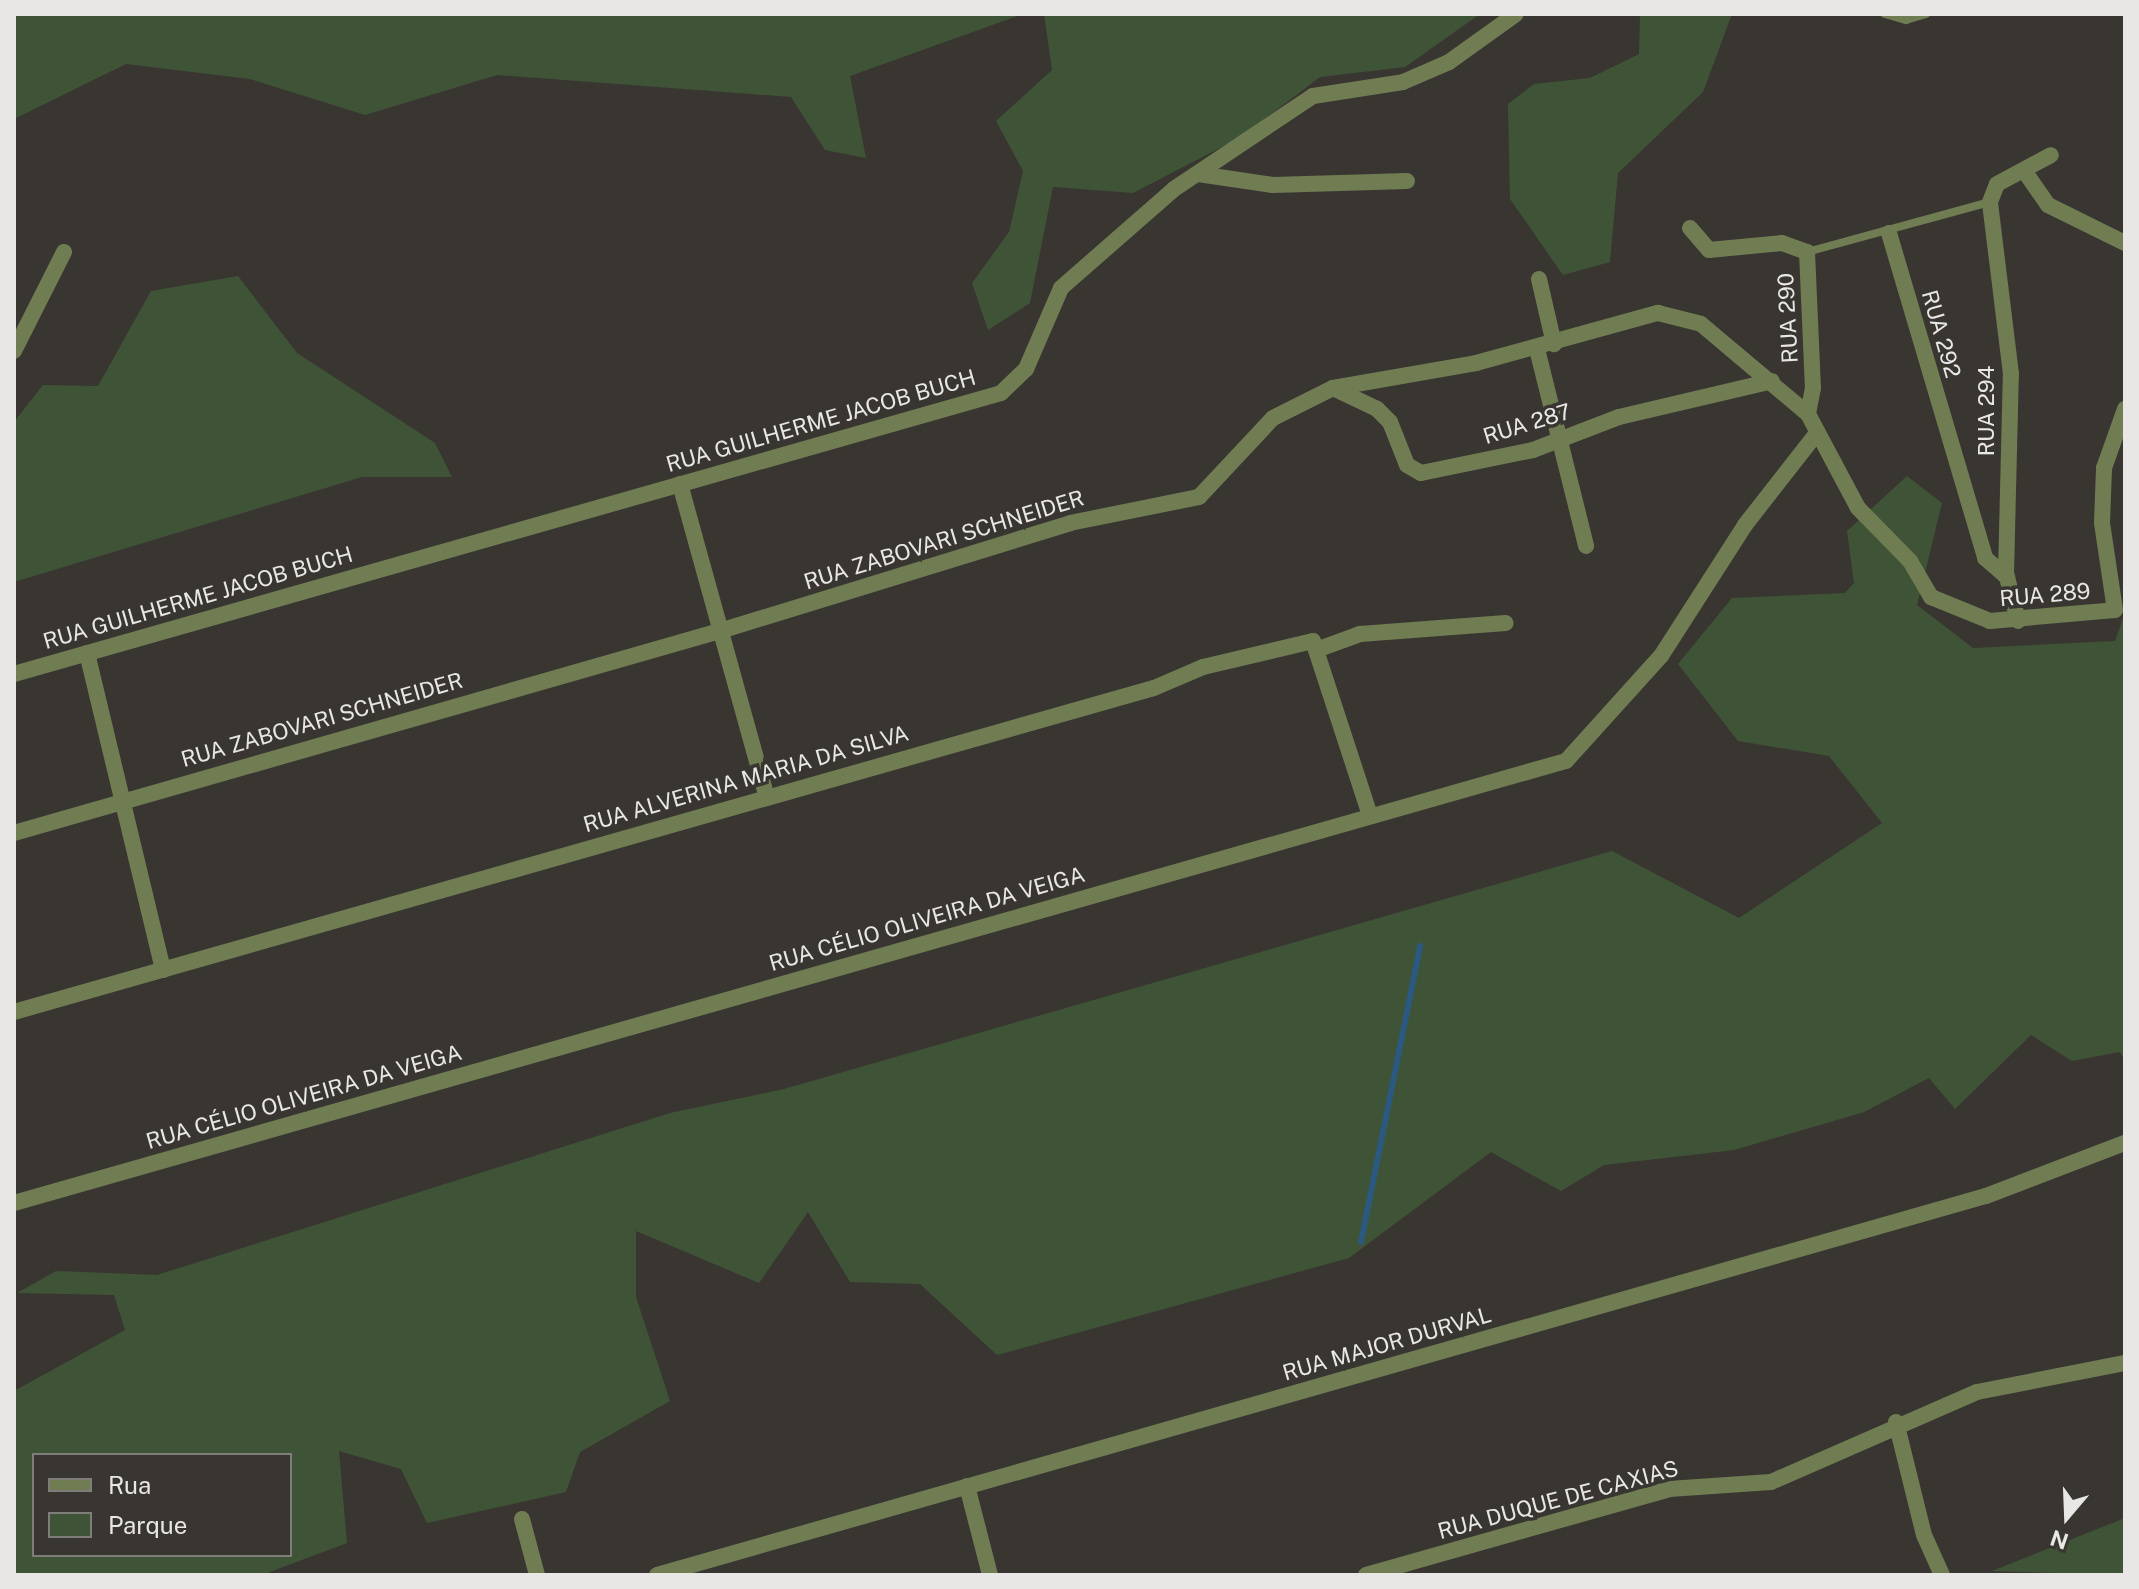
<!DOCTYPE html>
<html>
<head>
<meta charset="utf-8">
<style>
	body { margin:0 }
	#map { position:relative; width:2139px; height:1589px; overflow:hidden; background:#393632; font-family:"Public Sans",sans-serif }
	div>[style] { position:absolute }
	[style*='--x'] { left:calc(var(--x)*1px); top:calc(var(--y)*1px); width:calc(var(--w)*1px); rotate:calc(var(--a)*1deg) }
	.green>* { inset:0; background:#3f5437 }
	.stream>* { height:6px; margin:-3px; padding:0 3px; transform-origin:3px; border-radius:3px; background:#2c597f }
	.service>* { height:8px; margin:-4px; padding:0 4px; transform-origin:4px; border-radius:4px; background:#707d53 }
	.minor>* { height:16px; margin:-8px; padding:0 8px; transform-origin:8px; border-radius:8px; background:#707d53 }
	span { translate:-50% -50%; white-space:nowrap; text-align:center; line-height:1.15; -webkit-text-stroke:7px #393632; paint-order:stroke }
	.street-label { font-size:22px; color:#e9e7e5 }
	.frame { position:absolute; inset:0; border:16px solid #e9e7e5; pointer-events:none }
	.legend { position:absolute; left:32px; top:1453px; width:260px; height:104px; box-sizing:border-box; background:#393632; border:2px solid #7f7d7a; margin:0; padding:10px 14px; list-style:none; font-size:24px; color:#e9e7e5 }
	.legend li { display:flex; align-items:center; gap:16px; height:40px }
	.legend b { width:40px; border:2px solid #7f7d7a }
	.north { position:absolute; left:2027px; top:1477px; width:80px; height:80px; -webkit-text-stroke:6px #393632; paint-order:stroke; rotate:199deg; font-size:22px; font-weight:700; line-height:32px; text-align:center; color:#e9e7e5 }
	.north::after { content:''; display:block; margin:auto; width:28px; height:36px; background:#e9e7e5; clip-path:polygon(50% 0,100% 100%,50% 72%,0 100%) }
</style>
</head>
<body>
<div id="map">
	<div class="green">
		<i style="clip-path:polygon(14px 14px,1023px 14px,850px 76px,866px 158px,825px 150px,791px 97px,497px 75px,365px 115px,250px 79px,126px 64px,14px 119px)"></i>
		<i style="clip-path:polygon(1044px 14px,1480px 14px,1405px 67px,1320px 77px,1239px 138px,1133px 193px,1053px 187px,1030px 303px,988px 330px,972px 283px,1009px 232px,1023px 171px,996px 121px,1052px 70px)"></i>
		<i style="clip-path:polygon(1640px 14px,1732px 14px,1703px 92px,1618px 173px,1610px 262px,1563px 275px,1510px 199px,1508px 104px,1534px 84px,1590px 78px,1639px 54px)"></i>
		<i style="clip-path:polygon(238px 276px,297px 353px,435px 443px,452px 477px,362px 477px,14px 582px,14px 422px,43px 385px,98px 386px,151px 291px)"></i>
		<i style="clip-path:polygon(evenodd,1907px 476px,1942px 503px,1917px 605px,1973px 648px,2115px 641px,2125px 613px,2125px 1061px,2120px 1052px,2072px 1061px,2031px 1035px,1955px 1109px,1929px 1078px,1864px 1112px,1734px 1150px,1604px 1165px,1561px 1191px,1491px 1152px,1349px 1258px,997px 1355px,920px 1284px,850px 1282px,808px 1212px,759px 1283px,636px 1231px,636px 1297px,670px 1401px,580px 1452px,566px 1492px,427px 1523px,401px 1469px,339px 1451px,347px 1543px,262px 1575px,14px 1575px,14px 1391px,125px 1330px,114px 1295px,17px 1293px,56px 1271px,157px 1275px,670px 1113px,784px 1089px,1612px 851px,1739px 918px,1882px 823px,1829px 756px,1738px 741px,1678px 664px,1732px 598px,1845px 593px,1854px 583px,1847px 531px,1907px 476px,34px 1455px,290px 1455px,290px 1555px,34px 1555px,34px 1455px)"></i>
		<i style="clip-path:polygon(2125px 1518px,2125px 1575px,1992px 1571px)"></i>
	</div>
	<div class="stream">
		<i style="--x:1361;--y:1242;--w:302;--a:-78.7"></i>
	</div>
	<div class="service">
		<i style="--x:1885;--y:14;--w:22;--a:16"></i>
		<i style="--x:1906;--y:20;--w:21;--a:-17"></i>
		<i style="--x:1807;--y:252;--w:190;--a:-15.3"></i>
	</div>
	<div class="minor">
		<i style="--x:2025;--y:172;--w:40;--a:55.1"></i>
		<i style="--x:2048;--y:205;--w:86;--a:26.3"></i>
		<i style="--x:1198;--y:174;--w:76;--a:8.3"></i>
		<i style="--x:1273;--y:185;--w:134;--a:-1.7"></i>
		<i style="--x:1690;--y:228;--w:29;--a:49"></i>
		<i style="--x:1709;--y:250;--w:73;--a:-5.5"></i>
		<i style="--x:1782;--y:243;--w:27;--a:20"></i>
		<i style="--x:1807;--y:252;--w:136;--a:87.5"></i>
		<i style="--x:1813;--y:388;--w:26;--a:101"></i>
		<i style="--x:1889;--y:233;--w:339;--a:73.5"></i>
		<i style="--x:1985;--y:558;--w:29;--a:41"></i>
		<i style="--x:1539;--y:279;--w:67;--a:77"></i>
		<i style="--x:1537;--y:349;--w:203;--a:76"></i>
		<i style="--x:14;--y:351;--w:111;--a:-63.2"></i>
		<i style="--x:1333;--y:388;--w:49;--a:25.5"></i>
		<i style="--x:1377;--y:409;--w:18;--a:45"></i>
		<i style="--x:1390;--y:422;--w:46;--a:68.4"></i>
		<i style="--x:1407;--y:465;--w:16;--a:30"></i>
		<i style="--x:1421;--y:473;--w:114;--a:-11.6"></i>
		<i style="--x:1533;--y:450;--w:92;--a:-21"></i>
		<i style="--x:1619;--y:417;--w:157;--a:-13.2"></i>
		<i style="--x:680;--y:484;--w:323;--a:74.5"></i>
		<i style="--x:2018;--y:621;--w:49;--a:-104"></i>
		<i style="--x:2006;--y:573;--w:199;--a:-88.6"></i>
		<i style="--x:2011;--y:374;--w:173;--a:-97"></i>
		<i style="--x:1990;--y:202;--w:19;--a:-69"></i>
		<i style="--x:1997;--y:184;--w:61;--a:-28.2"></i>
		<i style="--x:1319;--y:649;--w:44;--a:-20.1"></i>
		<i style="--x:1360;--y:634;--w:146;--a:-4.3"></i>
		<i style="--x:87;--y:653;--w:326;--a:76.5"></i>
		<i style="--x:14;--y:674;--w:1026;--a:-15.89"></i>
		<i style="--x:1001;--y:393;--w:35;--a:-44"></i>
		<i style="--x:1026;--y:369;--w:88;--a:-66.6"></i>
		<i style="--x:1061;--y:288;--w:150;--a:-41.2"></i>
		<i style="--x:1174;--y:189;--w:167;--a:-33.8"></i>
		<i style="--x:1313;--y:96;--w:91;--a:-8.8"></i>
		<i style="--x:1403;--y:82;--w:50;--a:-23.5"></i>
		<i style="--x:1449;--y:62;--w:82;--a:-35.6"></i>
		<i style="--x:14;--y:833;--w:734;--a:-15.97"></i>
		<i style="--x:720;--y:631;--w:366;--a:-17.1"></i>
		<i style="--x:1070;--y:523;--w:132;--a:-11.4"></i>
		<i style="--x:1199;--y:497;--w:108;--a:-46.9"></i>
		<i style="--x:1273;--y:418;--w:67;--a:-26.6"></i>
		<i style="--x:1333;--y:388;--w:145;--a:-9.9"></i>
		<i style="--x:1476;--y:363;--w:189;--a:-15.4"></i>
		<i style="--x:1658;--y:313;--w:44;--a:14.3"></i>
		<i style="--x:1701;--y:324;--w:140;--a:40.1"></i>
		<i style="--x:1808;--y:414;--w:106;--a:62"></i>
		<i style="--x:1858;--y:508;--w:74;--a:45.5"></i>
		<i style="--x:1910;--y:561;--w:42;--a:59.7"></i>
		<i style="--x:1931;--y:597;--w:64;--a:22.1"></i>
		<i style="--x:1990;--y:621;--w:125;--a:-5"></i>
		<i style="--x:2115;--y:610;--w:88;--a:-98.5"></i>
		<i style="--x:2102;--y:523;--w:55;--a:-87.9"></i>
		<i style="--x:2104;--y:468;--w:63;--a:-70.4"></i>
		<i style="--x:14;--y:1012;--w:1185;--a:-15.87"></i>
		<i style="--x:1154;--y:688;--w:53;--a:-23.2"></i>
		<i style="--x:1203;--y:667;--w:113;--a:-13.3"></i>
		<i style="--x:1313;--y:641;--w:183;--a:71.9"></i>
		<i style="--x:14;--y:1203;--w:1614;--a:-15.9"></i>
		<i style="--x:1566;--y:761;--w:142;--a:-47.9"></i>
		<i style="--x:1661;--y:656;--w:156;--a:-57.3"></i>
		<i style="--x:1745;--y:525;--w:117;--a:-52"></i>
		<i style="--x:1896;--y:1422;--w:116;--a:76.1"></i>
		<i style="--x:1924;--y:1535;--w:44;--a:65.8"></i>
		<i style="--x:967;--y:1486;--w:92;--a:75.5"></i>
		<i style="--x:522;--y:1519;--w:58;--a:75"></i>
		<i style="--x:657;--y:1575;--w:1382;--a:-15.92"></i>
		<i style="--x:1986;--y:1196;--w:149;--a:-20.9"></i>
		<i style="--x:1366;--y:1575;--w:315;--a:-15.8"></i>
		<i style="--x:1669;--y:1489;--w:102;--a:-3.9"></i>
		<i style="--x:1771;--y:1482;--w:225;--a:-23.6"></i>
		<i style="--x:1977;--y:1392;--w:151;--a:-11.1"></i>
	</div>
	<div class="street-label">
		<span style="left:1788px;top:318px;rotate:-93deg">RUA 290</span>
		<span style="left:1941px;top:334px;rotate:74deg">RUA 292</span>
		<span style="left:1987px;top:411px;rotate:-90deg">RUA 294</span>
		<span style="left:821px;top:421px;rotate:-16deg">RUA GUILHERME JACOB BUCH</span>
		<span style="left:1527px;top:424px;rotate:-17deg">RUA 287</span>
		<span style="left:944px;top:540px;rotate:-17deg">RUA ZABOVARI SCHNEIDER</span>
		<span style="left:2045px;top:595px;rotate:-5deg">RUA 289</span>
		<span style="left:198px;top:598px;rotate:-16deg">RUA GUILHERME JACOB BUCH</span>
		<span style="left:322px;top:720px;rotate:-16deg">RUA ZABOVARI SCHNEIDER</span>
		<span style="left:746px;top:779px;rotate:-16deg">RUA ALVERINA MARIA DA SILVA</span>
		<span style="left:927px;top:919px;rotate:-16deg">RUA CÉLIO OLIVEIRA DA VEIGA</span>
		<span style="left:304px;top:1097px;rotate:-16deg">RUA CÉLIO OLIVEIRA DA VEIGA</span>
		<span style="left:1387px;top:1344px;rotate:-16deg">RUA MAJOR DURVAL</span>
		<span style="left:1558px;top:1500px;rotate:-15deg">RUA DUQUE DE CAXIAS</span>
	</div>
	<div class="frame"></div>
	<ul class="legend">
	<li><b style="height:10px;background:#707d53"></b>Rua</li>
	<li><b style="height:22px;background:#3f5437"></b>Parque</li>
	</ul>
	<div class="north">N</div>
</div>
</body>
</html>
